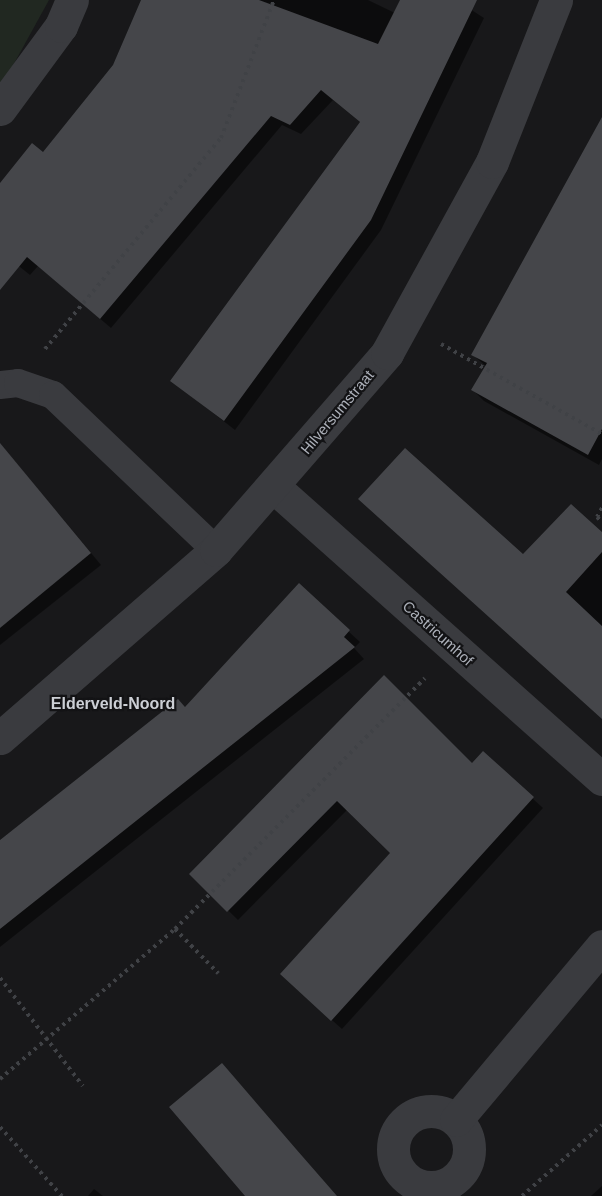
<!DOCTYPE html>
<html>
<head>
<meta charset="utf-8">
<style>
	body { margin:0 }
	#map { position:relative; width:602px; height:1196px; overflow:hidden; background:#18181a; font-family:Arial,sans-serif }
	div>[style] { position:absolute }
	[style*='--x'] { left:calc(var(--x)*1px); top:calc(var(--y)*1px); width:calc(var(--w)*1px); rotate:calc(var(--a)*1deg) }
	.green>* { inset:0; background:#212821 }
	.shadow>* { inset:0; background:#0007 }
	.building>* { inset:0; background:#45464a }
	.path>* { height:4px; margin-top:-2px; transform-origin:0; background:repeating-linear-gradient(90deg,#404246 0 3px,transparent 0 7.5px) }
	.lane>* { height:28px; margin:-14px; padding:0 14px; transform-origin:14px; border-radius:14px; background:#3a3b3f }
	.street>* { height:33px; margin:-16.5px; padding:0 16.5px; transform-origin:16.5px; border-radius:16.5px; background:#3a3b3f }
	.street>.ring { margin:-16.5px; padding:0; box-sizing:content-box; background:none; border:33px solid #3a3b3f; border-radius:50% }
	span { translate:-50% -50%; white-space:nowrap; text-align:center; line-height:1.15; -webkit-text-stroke:4.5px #131315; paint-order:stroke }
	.street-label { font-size:15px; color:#acb0b9 }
	.neighbourhood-label { font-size:16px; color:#cccfd5; font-weight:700 }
</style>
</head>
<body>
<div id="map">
	<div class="green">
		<i style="clip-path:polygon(0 0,49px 0,0 89px)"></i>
	</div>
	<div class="shadow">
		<i style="clip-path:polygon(142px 0,368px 0,395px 13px,402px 0,456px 0,484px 18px,381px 230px,235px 430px,172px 381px,361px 123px,333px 100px,301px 134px,282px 125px,111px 328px,38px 266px,30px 275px,0 251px,0 185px,43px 154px,115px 66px)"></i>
		<i style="clip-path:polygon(602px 150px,602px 459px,599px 465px,484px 401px,473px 390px,487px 367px,473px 355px)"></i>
		<i style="clip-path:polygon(58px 513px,101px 565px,0 645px,0 539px)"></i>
		<i style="clip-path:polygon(602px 534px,602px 719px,523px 556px)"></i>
		<i style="clip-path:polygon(299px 586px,360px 642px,354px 648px,364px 659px,0 947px,0 840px,178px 701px,186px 708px)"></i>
		<i style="clip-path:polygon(384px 678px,472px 765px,483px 753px,543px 808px,342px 1029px,291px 984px,392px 853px,348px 809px,238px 920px,191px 874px)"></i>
		<i style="clip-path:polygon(602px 1186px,602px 1196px,591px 1196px)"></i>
		<i style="clip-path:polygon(94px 1189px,103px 1196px,88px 1196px)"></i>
	</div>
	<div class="building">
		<i style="clip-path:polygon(141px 0,259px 0,378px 44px,400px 0,477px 0,371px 220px,224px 421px,170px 381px,360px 122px,321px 90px,290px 125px,271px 116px,100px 319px,27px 257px,0 290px,0 183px,32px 143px,43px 152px,113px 65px)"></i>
		<i style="clip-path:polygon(602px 117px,602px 429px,588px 455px,471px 390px,487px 363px,471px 355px)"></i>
		<i style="clip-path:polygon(0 443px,91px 553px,0 628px)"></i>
		<i style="clip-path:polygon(405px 448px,523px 554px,571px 504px,602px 532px,602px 552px,566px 592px,602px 626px,602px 719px,358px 499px)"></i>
		<i style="clip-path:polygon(299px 583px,350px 630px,344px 637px,355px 647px,0 929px,0 840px,178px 699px,185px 707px)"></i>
		<i style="clip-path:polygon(384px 675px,472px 763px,483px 751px,534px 797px,331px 1021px,280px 974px,390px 853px,337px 801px,227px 912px,189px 874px)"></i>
		<i style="clip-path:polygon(222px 1063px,296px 1149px,337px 1196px,245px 1196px,169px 1107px)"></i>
	</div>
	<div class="path">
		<i style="--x:441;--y:344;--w:184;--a:29.2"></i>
		<i style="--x:45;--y:349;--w:275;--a:-50.2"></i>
		<i style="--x:221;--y:138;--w:148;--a:-69"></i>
		<i style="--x:602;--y:508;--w:10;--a:119"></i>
		<i style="--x:597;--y:517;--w:7;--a:45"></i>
		<i style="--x:175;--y:929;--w:62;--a:45.7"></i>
		<i style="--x:0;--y:978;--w:136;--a:52.5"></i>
		<i style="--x:0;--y:1079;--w:230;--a:-40.6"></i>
		<i style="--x:175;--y:929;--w:354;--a:-45.1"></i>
		<i style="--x:0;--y:1127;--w:93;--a:48.1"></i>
		<i style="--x:522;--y:1196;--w:107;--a:-41.6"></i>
	</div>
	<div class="lane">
		<i style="--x:0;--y:385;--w:18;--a:-6"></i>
		<i style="--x:18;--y:383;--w:37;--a:19"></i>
		<i style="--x:53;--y:395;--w:225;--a:43.6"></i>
	</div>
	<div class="street">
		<i style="--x:0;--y:109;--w:103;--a:-53.7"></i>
		<i style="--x:61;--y:26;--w:28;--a:-67"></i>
		<i style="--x:274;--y:487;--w:439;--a:41.7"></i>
		<i style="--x:0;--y:738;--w:286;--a:-41"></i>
		<i style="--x:216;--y:550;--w:261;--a:-49"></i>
		<i style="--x:387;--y:353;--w:218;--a:-61.2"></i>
		<i style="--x:492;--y:162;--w:174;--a:-68.4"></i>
		<i class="ring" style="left:393px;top:1111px;width:43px;height:43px"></i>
		<i style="--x:456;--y:1120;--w:227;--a:-50"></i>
	</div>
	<div class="street-label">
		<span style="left:337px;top:412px;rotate:-50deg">Hilversumstraat</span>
		<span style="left:438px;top:633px;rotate:42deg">Castricumhof</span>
	</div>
	<div class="neighbourhood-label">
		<span style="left:113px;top:704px">Elderveld-Noord</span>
	</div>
</div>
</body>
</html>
